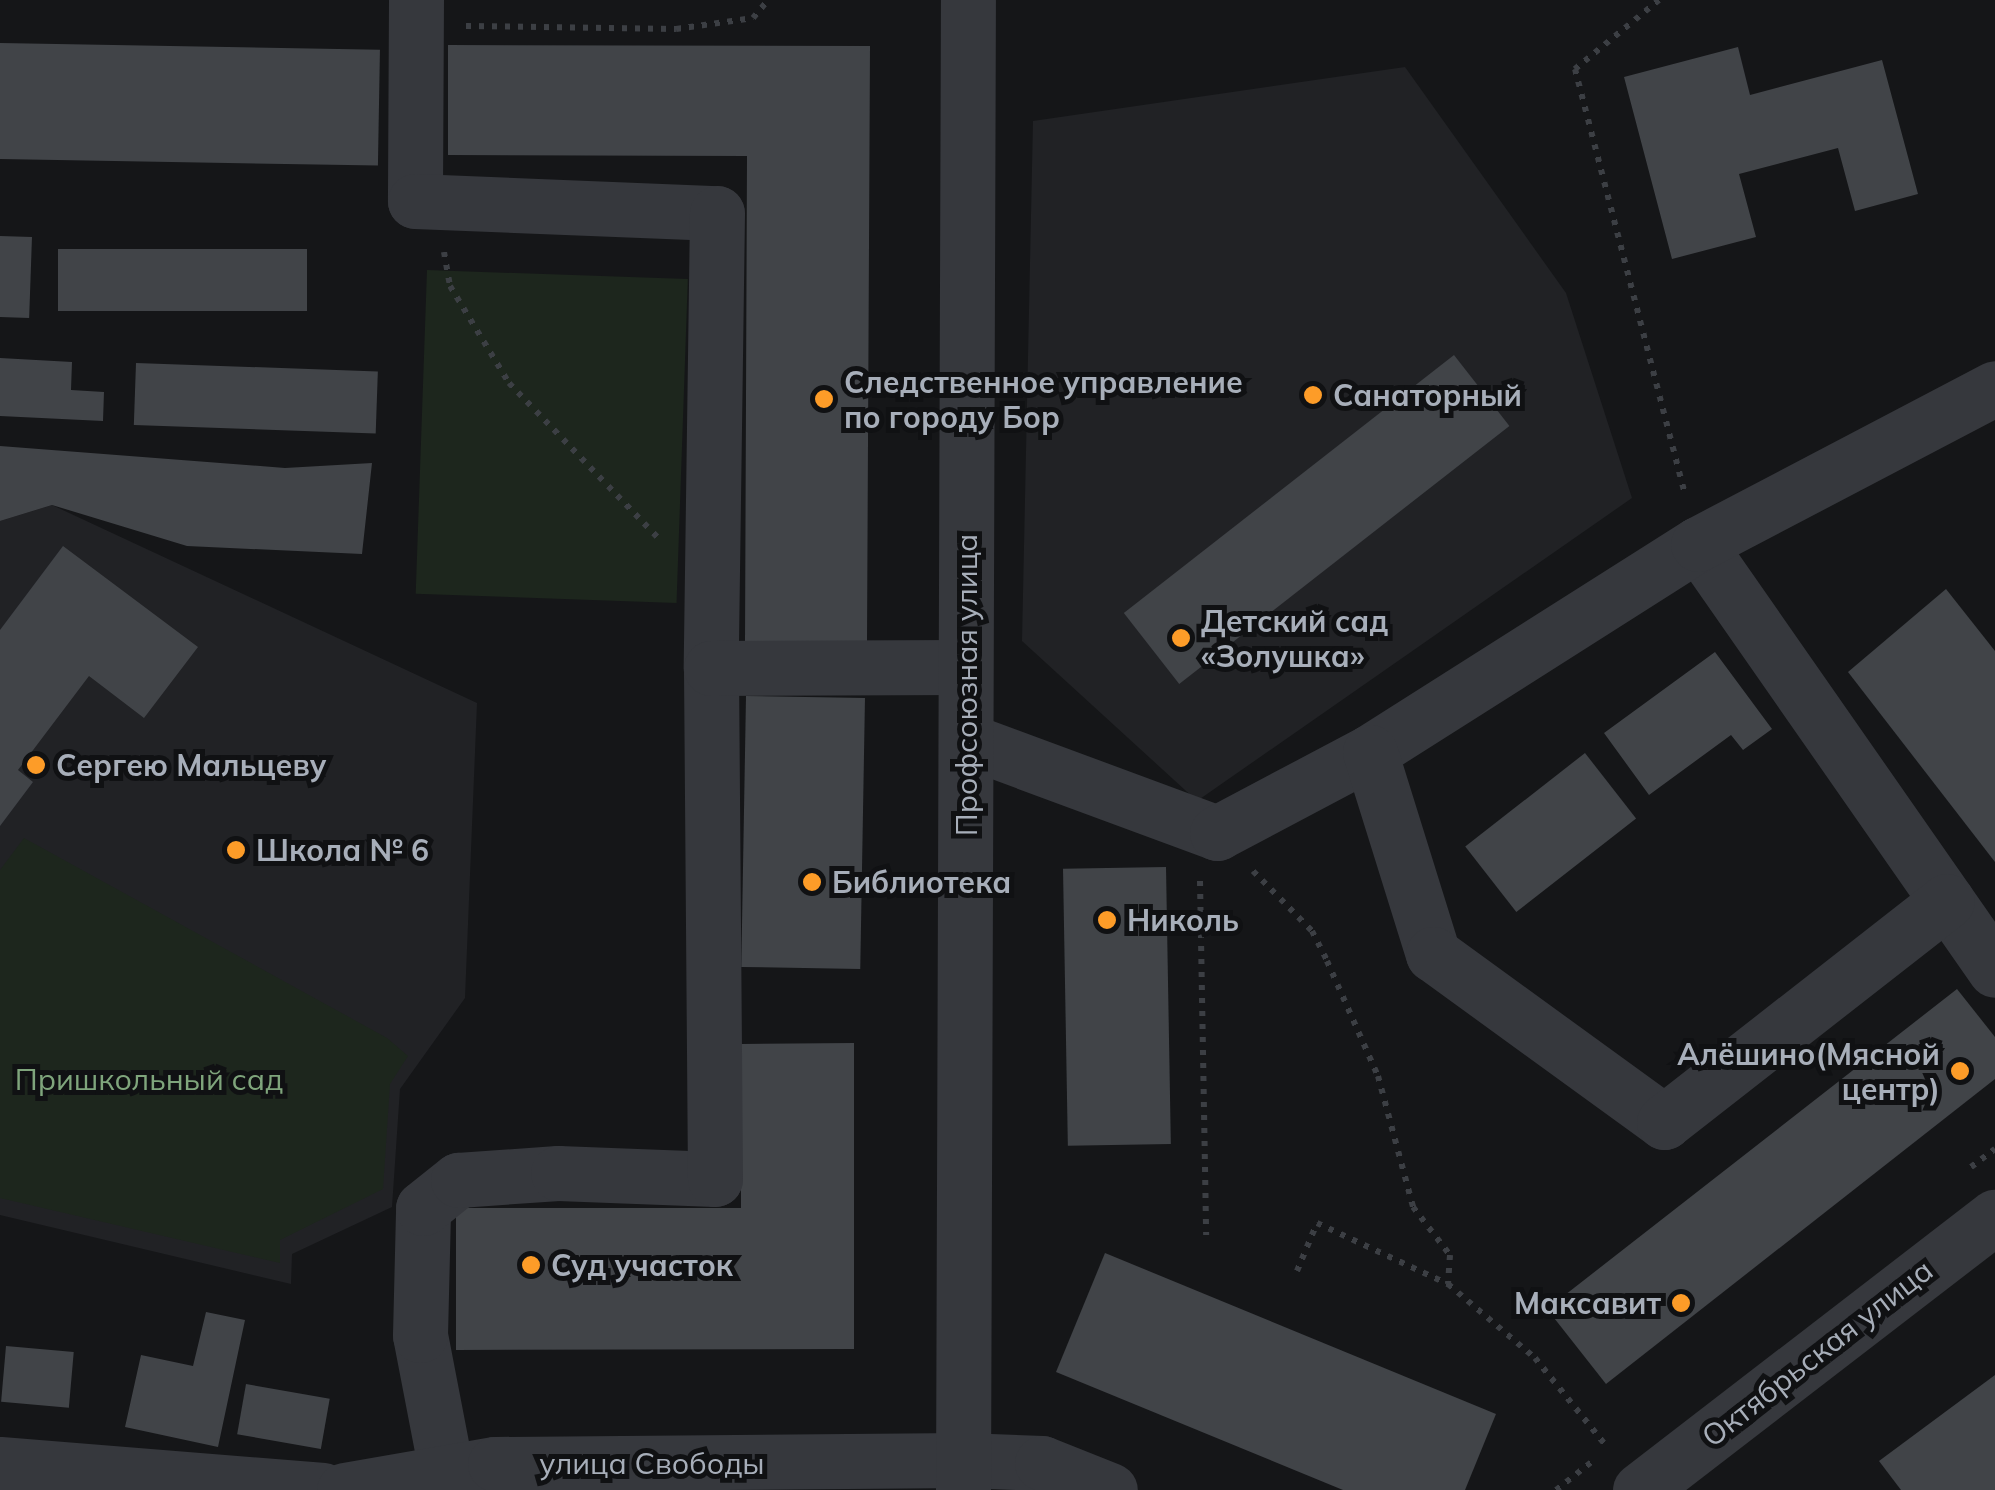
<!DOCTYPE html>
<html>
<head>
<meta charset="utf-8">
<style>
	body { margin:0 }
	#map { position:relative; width:1995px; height:1490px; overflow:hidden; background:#151618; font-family:Mulish,sans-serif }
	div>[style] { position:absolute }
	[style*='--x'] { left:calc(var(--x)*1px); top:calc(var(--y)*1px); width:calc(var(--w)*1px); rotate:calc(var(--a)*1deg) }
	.built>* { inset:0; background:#212225 }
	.green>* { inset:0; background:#1d261d; transform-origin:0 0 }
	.building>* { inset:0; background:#414448; transform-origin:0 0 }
	.path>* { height:6px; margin-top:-3px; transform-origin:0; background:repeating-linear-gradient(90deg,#3c3f44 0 5px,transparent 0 13px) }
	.minor>* { height:55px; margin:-27.5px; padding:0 27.5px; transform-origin:27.5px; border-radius:27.5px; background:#36383d }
	.dots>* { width:28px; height:28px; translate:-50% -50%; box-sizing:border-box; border:5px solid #101113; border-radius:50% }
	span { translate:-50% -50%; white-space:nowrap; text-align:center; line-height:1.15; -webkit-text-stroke:10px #101113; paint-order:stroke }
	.poi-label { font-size:30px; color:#a7aeb9; font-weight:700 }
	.left { translate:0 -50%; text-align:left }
	.right { translate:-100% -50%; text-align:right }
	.street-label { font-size:30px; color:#a7aeb9 }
	.park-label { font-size:30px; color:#7fa57c }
</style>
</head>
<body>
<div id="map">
	<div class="built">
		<i style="clip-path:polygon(1405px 67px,1566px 293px,1632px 498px,1197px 801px,1022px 641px,1033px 121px)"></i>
		<i style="clip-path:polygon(52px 505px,477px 703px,465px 998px,400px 1089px,392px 1207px,292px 1254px,291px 1284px,0 1215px,0 521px)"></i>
	</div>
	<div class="green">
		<i style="left:427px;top:270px;width:261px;height:324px;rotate:2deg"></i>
		<i style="clip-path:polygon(24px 838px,387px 1038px,408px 1056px,390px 1084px,383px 1189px,280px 1240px,280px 1263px,0 1198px,0 870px)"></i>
	</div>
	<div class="building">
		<i style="left:0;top:43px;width:380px;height:116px;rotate:1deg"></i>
		<i style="clip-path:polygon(448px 45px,870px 46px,867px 642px,745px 641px,747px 156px,448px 155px)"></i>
		<i style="clip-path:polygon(1738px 47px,1750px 95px,1882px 60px,1918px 194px,1855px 211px,1838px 148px,1739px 174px,1756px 237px,1672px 259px,1624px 77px)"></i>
		<i style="left:0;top:236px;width:32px;height:81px;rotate:2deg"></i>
		<i style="left:58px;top:249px;width:249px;height:62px"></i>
		<i style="left:1454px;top:355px;width:90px;height:419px;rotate:52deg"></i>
		<i style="clip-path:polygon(0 358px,72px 362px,71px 390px,104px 392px,103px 421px,0 416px)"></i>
		<i style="left:136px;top:363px;width:242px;height:62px;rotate:2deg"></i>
		<i style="clip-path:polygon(0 446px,285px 468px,372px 463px,362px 554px,187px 546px,52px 505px,0 521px)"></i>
		<i style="clip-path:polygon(63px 546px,198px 647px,144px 718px,89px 676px,18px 770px,33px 782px,0 826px,0 630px)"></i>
		<i style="clip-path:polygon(1946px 589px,1995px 651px,1995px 862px,1848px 672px)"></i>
		<i style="clip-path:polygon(1715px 652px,1772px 729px,1743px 750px,1731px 735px,1649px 795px,1604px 733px)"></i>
		<i style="left:746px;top:696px;width:119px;height:271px;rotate:1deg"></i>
		<i style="left:1585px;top:753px;width:83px;height:152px;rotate:52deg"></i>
		<i style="left:1166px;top:867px;width:277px;height:103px;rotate:89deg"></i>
		<i style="clip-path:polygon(1957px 989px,1995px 1037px,1995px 1079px,1606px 1384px,1547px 1309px)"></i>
		<i style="clip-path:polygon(854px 1043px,854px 1349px,456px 1350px,456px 1208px,741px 1208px,741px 1044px)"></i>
		<i style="clip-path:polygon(1105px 1253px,1496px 1414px,1465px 1490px,1343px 1490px,1056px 1372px)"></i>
		<i style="clip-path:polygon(206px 1312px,245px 1320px,218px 1447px,125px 1427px,141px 1355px,193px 1366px)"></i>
		<i style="left:6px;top:1346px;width:68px;height:56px;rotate:5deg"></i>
		<i style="clip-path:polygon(1995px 1375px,1995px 1490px,1901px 1490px,1879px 1461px)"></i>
		<i style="left:246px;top:1384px;width:85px;height:51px;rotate:10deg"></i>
	</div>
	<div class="path">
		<i style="--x:1659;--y:0;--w:109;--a:140.6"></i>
		<i style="--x:1575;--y:69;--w:435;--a:75.5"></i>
		<i style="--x:466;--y:26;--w:210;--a:0.8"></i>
		<i style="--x:676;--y:29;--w:78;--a:-8.1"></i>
		<i style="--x:753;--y:18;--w:23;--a:-50"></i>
		<i style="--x:444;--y:252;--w:35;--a:80"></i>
		<i style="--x:450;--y:286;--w:114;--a:58.7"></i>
		<i style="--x:509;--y:383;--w:215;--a:46.1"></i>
		<i style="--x:1253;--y:871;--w:84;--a:45.5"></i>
		<i style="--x:1312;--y:931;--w:34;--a:63"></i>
		<i style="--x:1327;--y:961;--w:126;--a:66.1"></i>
		<i style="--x:1378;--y:1076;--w:136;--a:75"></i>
		<i style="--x:1413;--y:1207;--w:61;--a:52.4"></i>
		<i style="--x:1450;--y:1255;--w:29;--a:94"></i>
		<i style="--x:1200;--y:881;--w:354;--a:89"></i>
		<i style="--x:1971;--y:1167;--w:30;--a:-37"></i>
		<i style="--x:1297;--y:1271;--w:52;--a:-67.4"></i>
		<i style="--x:1317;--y:1223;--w:145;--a:25"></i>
		<i style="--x:1448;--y:1284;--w:114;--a:40.4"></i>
		<i style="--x:1535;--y:1358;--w:116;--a:51"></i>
		<i style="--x:1556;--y:1490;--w:48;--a:-38.3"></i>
	</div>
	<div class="minor">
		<i style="--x:416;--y:0;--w:201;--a:90.3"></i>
		<i style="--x:415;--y:201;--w:302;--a:2.3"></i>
		<i style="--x:717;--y:213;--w:455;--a:90.8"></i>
		<i style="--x:1698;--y:544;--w:519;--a:55.12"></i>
		<i style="--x:966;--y:740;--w:268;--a:20.3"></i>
		<i style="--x:1217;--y:833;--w:173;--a:-27.9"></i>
		<i style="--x:1370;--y:752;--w:388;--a:-32.4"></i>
		<i style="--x:1698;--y:544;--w:335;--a:-27.7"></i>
		<i style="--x:1370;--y:752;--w:212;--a:72.7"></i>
		<i style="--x:1433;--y:954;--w:286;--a:36"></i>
		<i style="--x:1664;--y:1122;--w:359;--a:-38"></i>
		<i style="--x:0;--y:1464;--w:324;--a:4.6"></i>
		<i style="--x:446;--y:1470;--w:137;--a:-100.9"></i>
		<i style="--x:420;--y:1335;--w:127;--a:-88.6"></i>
		<i style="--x:423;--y:1208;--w:45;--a:-38.7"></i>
		<i style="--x:458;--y:1180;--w:100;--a:-4"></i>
		<i style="--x:558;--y:1173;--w:157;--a:2.2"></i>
		<i style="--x:715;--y:1179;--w:511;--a:-90.45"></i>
		<i style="--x:711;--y:668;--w:254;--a:-0.2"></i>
		<i style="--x:344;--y:1490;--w:153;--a:-9.8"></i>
		<i style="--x:495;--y:1464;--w:468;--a:-0.5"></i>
		<i style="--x:963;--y:1460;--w:79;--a:2.2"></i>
		<i style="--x:1042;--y:1463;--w:73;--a:21.7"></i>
		<i style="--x:963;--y:1490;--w:1490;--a:-89.81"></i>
		<i style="--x:1640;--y:1490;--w:448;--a:-37.6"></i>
	</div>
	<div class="dots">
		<i style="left:1313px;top:395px;background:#fd9c28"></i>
		<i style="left:824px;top:399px;background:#fd9c28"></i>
		<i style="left:1181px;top:638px;background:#fd9c28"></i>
		<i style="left:36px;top:765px;background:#fd9c28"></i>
		<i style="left:236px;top:850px;background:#fd9c28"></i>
		<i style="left:812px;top:882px;background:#fd9c28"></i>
		<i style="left:1107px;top:920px;background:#fd9c28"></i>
		<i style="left:1960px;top:1071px;background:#fd9c28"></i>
		<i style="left:531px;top:1265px;background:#fd9c28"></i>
		<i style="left:1681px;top:1303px;background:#fd9c28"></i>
	</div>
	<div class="poi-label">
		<span class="left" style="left:844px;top:399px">Следственное управление<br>по городу Бор</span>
		<span class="left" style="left:1333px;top:395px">Санаторный</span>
		<span class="left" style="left:1201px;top:638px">Детский сад<br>«Золушка»</span>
		<span class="left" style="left:56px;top:765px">Сергею Мальцеву</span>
		<span class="left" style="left:256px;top:850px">Школа № 6</span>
		<span class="left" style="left:832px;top:882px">Библиотека</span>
		<span class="left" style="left:1127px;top:920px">Николь</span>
		<span class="right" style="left:1940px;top:1071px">Алёшино(Мясной<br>центр)</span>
		<span class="left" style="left:551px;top:1265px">Суд участок</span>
		<span class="right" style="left:1661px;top:1303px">Максавит</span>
	</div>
	<div class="street-label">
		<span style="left:966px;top:685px;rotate:-90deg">Профсоюзная улица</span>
		<span style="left:1817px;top:1353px;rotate:-38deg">Октябрьская улица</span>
		<span style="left:652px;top:1463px">улица Свободы</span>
	</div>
	<div class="park-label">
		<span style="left:149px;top:1079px">Пришкольный сад</span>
	</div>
</div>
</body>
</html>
